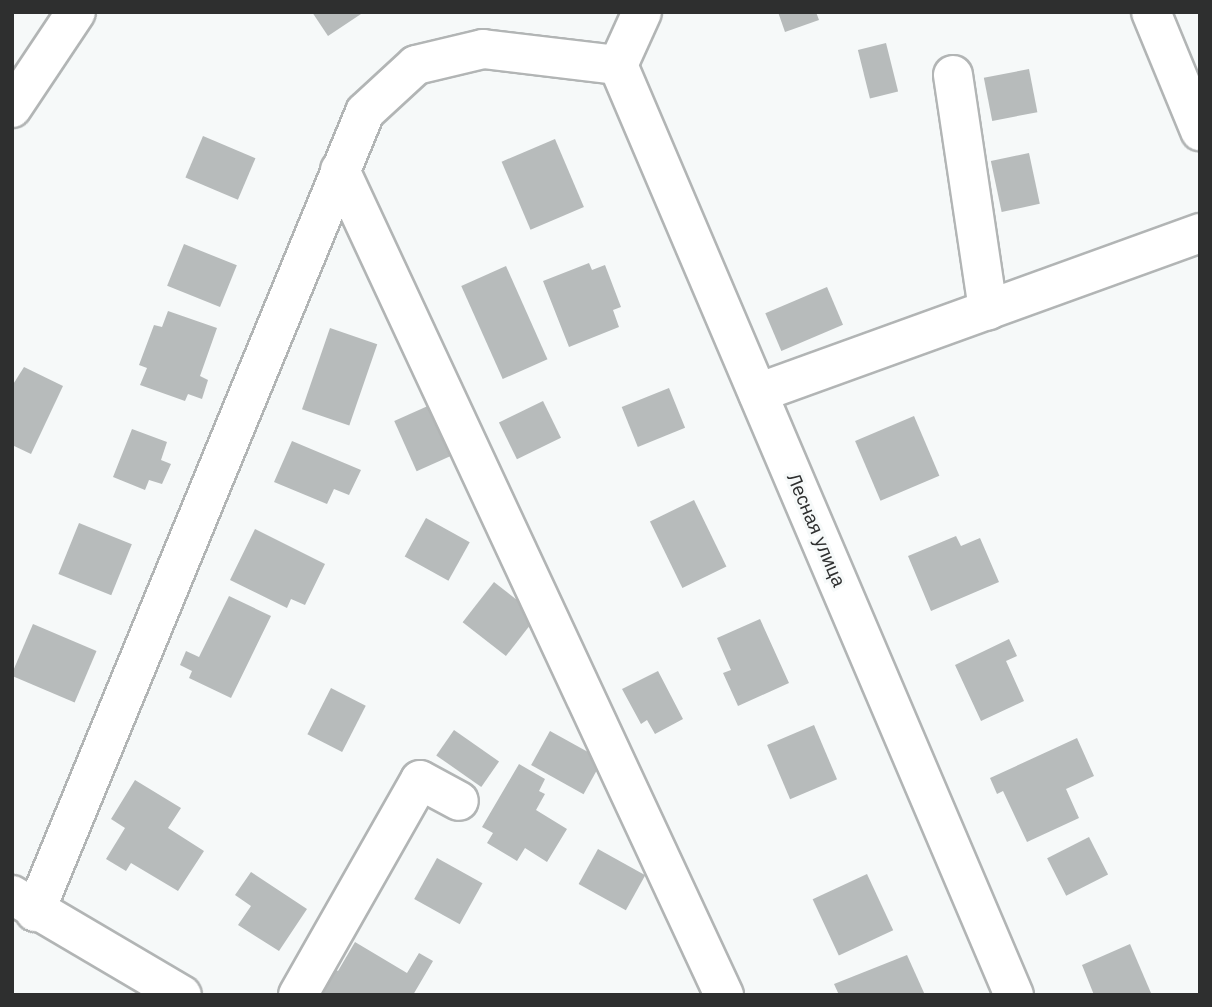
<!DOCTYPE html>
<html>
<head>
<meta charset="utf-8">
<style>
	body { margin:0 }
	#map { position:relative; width:1212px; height:1007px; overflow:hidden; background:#f6f9f9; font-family:"DM Sans",sans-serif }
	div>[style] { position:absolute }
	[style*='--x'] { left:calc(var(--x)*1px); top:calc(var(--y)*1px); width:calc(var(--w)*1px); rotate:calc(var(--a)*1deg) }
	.building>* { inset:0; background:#b7bbbb; transform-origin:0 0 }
	.roads { filter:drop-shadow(2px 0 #b2b5b5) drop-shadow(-2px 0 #b2b5b5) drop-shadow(0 2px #b2b5b5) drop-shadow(0 -2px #b2b5b5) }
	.minor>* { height:38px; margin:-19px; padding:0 19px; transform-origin:19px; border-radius:19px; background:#fff }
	span { translate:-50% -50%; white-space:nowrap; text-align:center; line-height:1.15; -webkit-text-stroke:6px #f6f9f9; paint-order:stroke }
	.street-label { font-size:19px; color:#2e2f2f }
	.frame { position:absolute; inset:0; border:14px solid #2e2f2f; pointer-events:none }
</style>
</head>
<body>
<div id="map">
	<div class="building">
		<i style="clip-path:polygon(312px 12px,364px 12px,328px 36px)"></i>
		<i style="clip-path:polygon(778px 12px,816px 12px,819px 20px,785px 32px)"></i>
		<i style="left:886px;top:43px;width:50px;height:29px;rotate:76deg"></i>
		<i style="left:1029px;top:69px;width:44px;height:46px;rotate:79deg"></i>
		<i style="left:203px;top:136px;width:57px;height:45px;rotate:23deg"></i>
		<i style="left:555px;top:139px;width:74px;height:58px;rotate:67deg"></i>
		<i style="left:1029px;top:153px;width:52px;height:39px;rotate:78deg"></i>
		<i style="left:184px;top:244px;width:57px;height:45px;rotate:22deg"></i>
		<i style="clip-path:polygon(589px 263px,592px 270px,605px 265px,621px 307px,613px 310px,619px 327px,569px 347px,543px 281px)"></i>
		<i style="left:506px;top:266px;width:102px;height:49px;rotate:66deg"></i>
		<i style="left:827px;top:287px;width:41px;height:67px;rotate:67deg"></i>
		<i style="clip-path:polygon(168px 311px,217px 328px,200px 376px,208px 380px,202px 399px,188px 394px,185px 401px,140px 385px,147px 368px,139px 365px,154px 325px,162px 327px)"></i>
		<i style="left:330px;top:328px;width:50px;height:86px;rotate:19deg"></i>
		<i style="clip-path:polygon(24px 367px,63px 386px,31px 454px,12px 445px,12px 386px)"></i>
		<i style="left:669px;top:388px;width:43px;height:51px;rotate:68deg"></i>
		<i style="left:439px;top:401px;width:55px;height:49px;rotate:66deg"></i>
		<i style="left:543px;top:401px;width:41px;height:49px;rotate:64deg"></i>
		<i style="left:914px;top:416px;width:65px;height:64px;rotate:67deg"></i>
		<i style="clip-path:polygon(132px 429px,167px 442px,161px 460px,171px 464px,162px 484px,149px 480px,145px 490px,113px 477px)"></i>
		<i style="clip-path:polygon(292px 441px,361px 470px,349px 495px,334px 489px,327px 504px,274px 482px)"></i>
		<i style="left:694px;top:500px;width:74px;height:49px;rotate:64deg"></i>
		<i style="left:426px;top:518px;width:50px;height:44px;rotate:29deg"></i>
		<i style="left:79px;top:523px;width:57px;height:55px;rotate:22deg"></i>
		<i style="clip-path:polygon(255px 529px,325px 564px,305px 605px,291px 599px,287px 608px,230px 580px)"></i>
		<i style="clip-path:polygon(956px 536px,961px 546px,980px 538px,999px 582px,931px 611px,908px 556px)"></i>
		<i style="left:494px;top:582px;width:55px;height:51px;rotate:38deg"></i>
		<i style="clip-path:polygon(229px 596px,271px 616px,231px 698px,189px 678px,192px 671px,180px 665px,186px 651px,199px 657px)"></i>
		<i style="clip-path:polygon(760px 619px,789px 683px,738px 706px,723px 673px,731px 670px,717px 638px)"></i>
		<i style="left:33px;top:624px;width:69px;height:56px;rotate:23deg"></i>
		<i style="clip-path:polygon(1009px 639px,1017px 656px,1006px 661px,1024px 701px,981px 721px,955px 665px)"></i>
		<i style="clip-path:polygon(658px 671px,683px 719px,655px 734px,647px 720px,641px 724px,622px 689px)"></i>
		<i style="left:331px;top:688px;width:39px;height:52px;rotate:27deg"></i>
		<i style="left:814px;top:725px;width:59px;height:51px;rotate:67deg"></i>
		<i style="left:454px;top:730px;width:55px;height:31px;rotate:35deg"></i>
		<i style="left:550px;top:731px;width:60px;height:39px;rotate:29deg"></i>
		<i style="clip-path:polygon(1077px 738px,1094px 776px,1066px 789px,1079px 818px,1027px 842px,1003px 791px,997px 794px,990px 778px)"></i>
		<i style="clip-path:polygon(519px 764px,545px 779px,539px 791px,545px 794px,536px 810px,567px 829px,547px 862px,525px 848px,517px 861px,487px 843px,493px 833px,482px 827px)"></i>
		<i style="clip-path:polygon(135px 780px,181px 808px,168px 828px,204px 851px,178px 891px,131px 863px,126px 871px,106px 859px,125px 828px,111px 819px)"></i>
		<i style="left:1089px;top:837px;width:42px;height:47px;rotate:63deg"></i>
		<i style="left:598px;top:849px;width:54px;height:40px;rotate:29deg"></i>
		<i style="left:437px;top:858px;width:52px;height:47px;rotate:29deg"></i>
		<i style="clip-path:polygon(251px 872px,307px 909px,279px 951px,238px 925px,251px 906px,235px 895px)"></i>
		<i style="left:867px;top:874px;width:62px;height:60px;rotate:65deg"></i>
		<i style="clip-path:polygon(355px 942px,407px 973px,419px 953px,433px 961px,413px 995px,302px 995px,322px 962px,338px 971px)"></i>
		<i style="clip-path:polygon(1130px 944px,1151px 993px,1094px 995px,1082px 965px)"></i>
		<i style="clip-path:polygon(907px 955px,925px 995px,839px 995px,834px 984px)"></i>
	</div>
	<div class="roads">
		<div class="minor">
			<i style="--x:1151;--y:12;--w:129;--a:67.6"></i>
			<i style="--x:618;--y:65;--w:1011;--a:66.94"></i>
			<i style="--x:618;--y:65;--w:58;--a:-65.6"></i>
			<i style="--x:953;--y:75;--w:238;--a:81.5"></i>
			<i style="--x:12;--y:108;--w:115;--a:-56.3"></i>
			<i style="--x:340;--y:170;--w:910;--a:65.04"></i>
			<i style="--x:758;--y:393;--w:470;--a:-19.9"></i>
			<i style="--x:12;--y:895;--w:197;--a:30.5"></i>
			<i style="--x:35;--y:912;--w:865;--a:-67.58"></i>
			<i style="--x:365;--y:112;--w:69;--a:-42.7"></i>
			<i style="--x:416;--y:65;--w:69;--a:-13.4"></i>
			<i style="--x:483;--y:49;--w:136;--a:6.8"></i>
			<i style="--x:298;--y:995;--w:247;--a:-60.4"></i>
			<i style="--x:420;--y:780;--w:44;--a:28.3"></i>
		</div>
	</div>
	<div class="street-label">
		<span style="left:816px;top:530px;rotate:67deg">Лесная улица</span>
	</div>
	<div class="frame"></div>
</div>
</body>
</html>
